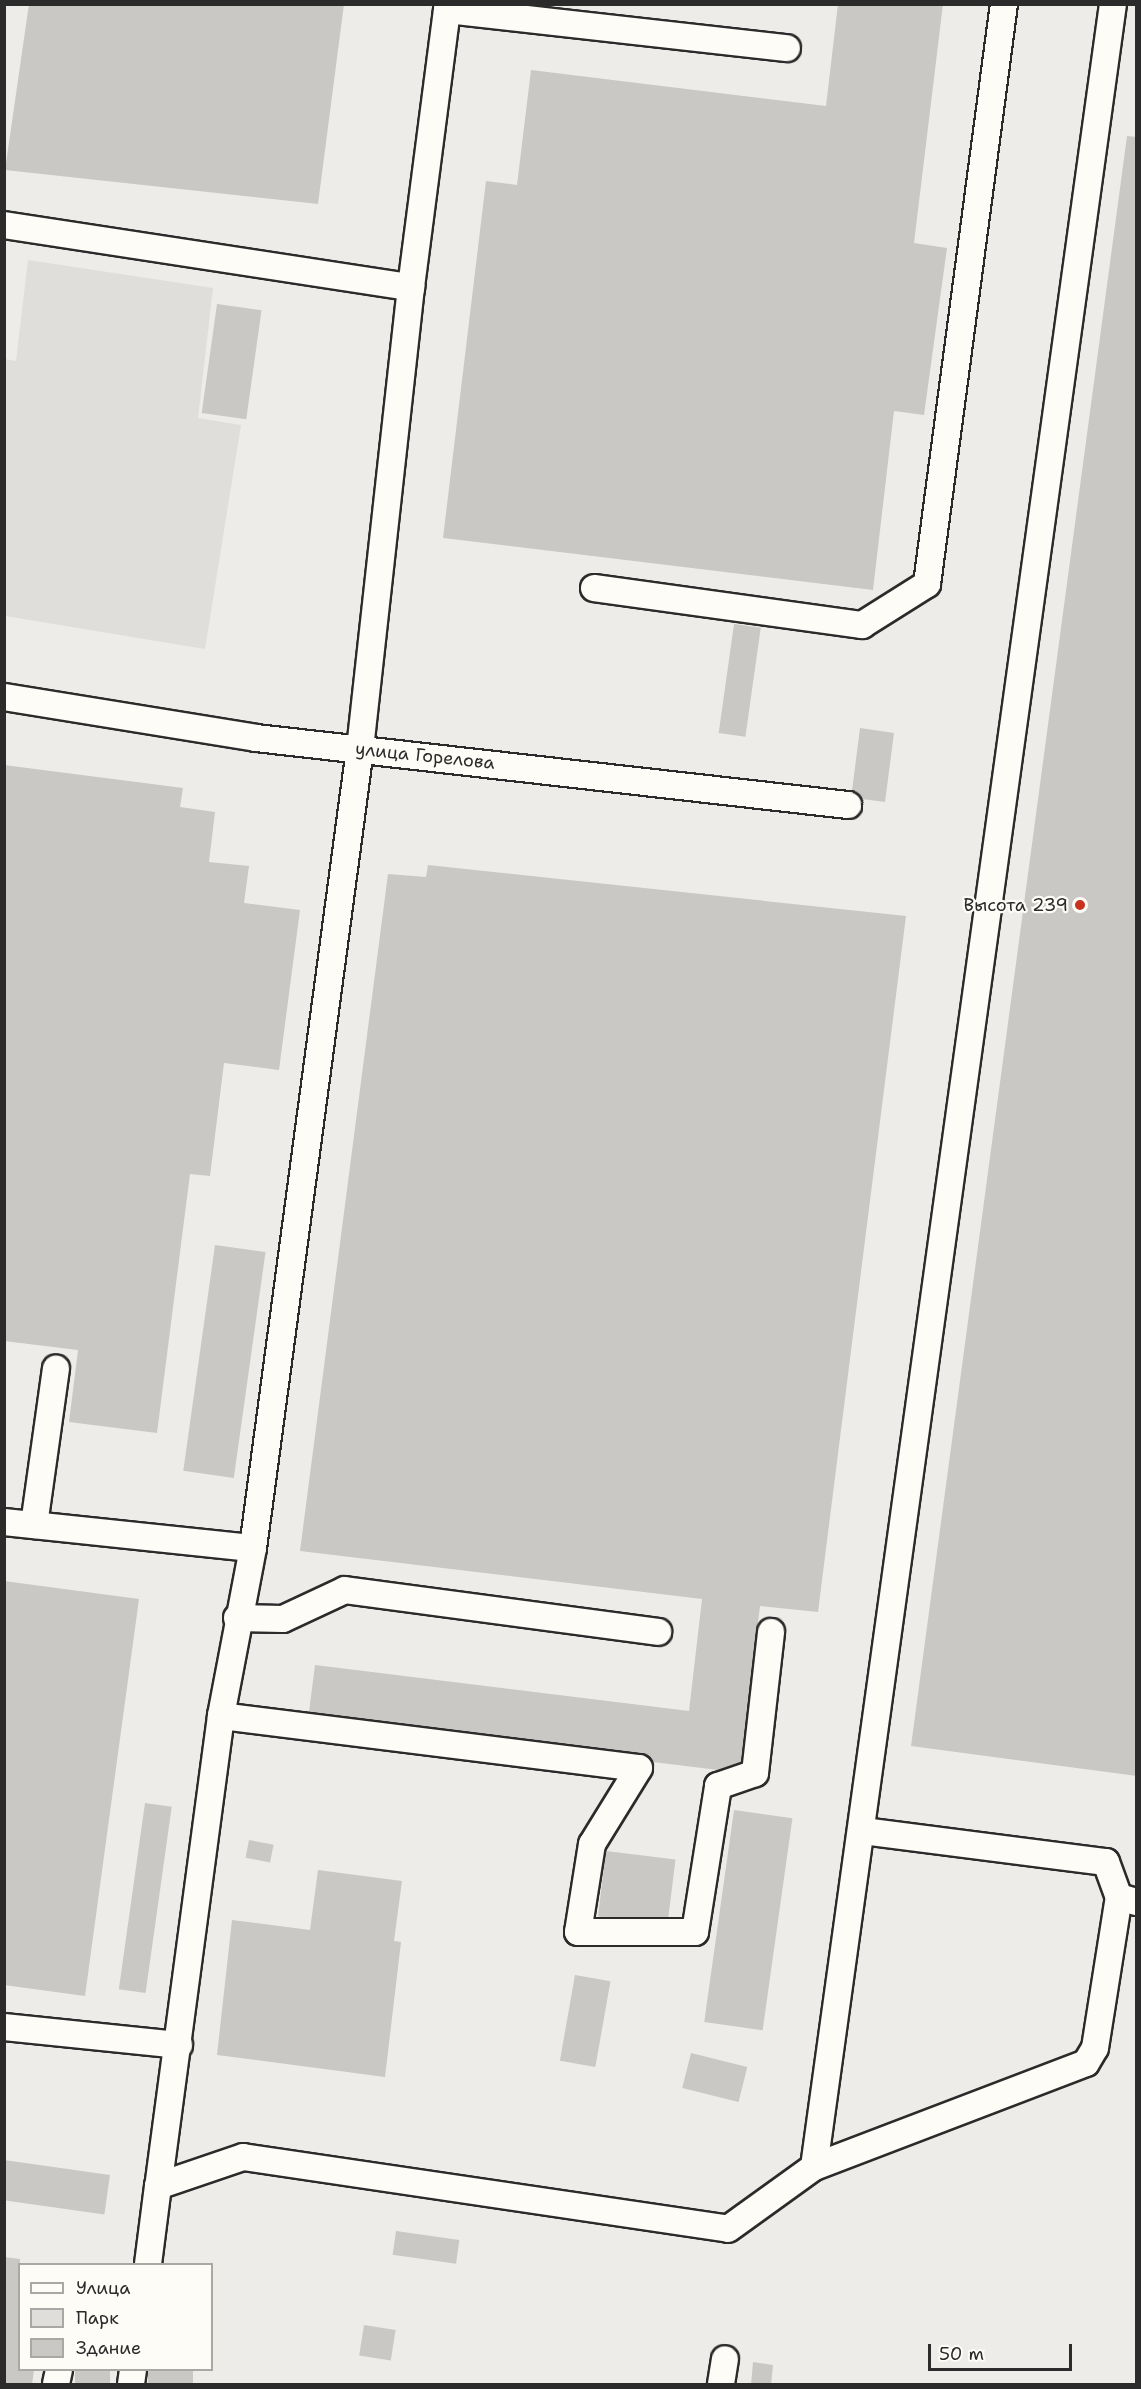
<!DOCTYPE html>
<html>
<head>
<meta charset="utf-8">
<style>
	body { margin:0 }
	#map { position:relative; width:1141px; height:2389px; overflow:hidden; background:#fdfcf7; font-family:"Shantell Sans",sans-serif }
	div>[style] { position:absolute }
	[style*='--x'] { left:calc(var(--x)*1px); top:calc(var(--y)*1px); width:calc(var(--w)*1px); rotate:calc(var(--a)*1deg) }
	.built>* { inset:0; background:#edece8 }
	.green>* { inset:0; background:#dfdeda }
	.building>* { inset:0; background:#c9c8c4; transform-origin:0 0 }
	.roads { filter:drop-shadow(2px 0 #2b2b2b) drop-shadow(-2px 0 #2b2b2b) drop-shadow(0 2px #2b2b2b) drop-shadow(0 -2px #2b2b2b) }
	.minor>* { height:26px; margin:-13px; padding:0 13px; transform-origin:13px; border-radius:13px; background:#fdfcf7 }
	.dots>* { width:16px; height:16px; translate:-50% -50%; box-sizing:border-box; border:3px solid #fdfcf7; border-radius:50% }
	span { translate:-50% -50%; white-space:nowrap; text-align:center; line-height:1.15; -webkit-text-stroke:4.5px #fdfcf7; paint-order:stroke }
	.street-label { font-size:18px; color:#2b2b2b }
	.poi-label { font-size:18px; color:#2b2b2b }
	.right { translate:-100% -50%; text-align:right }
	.frame { position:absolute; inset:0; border:6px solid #2b2b2b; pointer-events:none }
	.legend { position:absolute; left:18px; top:2263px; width:195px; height:108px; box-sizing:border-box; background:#fdfcf7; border:2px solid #a9a8a5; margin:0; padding:8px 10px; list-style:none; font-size:18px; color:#2b2b2b }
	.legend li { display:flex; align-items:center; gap:12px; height:30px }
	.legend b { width:30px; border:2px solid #a9a8a5 }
	.scale { position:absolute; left:928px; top:2344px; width:144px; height:27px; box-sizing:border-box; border:3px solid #2b2b2b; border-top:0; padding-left:8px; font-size:18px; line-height:21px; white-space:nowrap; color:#2b2b2b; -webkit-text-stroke:4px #fdfcf7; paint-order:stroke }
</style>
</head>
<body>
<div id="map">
	<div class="built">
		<i style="clip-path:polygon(evenodd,5px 5px,1136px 5px,1136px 2384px,5px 2384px,5px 5px,20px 2264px,212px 2264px,212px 2370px,20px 2370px,20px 2264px)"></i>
	</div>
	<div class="green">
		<i style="clip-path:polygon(28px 260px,213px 288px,198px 418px,241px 425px,205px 649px,5px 616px,5px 359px,16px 361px)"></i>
	</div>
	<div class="building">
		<i style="clip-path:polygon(29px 4px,344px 4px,318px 204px,5px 170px)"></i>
		<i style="clip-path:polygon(838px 4px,943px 4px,914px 243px,947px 248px,924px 415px,894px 411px,873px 590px,443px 538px,486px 181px,517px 185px,531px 70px,826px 106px)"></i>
		<i style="clip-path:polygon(1127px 136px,1137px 137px,1137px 1776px,911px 1746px)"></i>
		<i style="left:217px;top:304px;width:45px;height:110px;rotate:8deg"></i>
		<i style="left:734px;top:624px;width:27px;height:110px;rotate:8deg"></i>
		<i style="clip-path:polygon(860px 728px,894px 733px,885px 802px,862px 799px,852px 791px)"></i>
		<i style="clip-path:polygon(4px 765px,183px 788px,180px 807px,215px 812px,209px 862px,249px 866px,244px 903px,300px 910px,279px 1070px,224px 1063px,210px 1176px,190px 1174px,157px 1433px,69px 1422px,78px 1350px,4px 1341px)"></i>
		<i style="clip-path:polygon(428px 865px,906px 916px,818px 1612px,760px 1606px,741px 1762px,718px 1770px,653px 1762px,641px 1753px,309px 1712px,315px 1665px,689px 1711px,702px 1599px,300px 1551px,388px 874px,426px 877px)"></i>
		<i style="left:215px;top:1245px;width:51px;height:228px;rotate:8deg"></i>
		<i style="clip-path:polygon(4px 1581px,139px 1599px,85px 1996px,4px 1985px)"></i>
		<i style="left:145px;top:1803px;width:27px;height:188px;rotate:8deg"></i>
		<i style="left:734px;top:1810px;width:59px;height:214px;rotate:8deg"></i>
		<i style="left:249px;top:1840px;width:25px;height:18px;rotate:11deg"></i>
		<i style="left:606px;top:1851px;width:70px;height:66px;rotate:7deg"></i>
		<i style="clip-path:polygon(318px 1870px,402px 1881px,394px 1941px,401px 1942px,385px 2077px,217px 2055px,232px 1920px,310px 1930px)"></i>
		<i style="left:575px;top:1975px;width:36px;height:87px;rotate:10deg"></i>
		<i style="left:691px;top:2053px;width:58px;height:36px;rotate:14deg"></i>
		<i style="left:4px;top:2160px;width:107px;height:40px;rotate:8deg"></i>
		<i style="left:396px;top:2231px;width:64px;height:24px;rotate:8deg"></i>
		<i style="clip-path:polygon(4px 2257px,20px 2259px,20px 2370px,34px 2370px,32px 2385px,4px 2385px)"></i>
		<i style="left:364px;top:2325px;width:32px;height:31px;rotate:9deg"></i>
		<i style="clip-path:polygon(753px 2362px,773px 2365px,771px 2385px,751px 2385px)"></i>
		<i style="left:75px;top:2370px;width:35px;height:15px"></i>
		<i style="left:148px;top:2370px;width:45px;height:15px"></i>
	</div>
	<div class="roads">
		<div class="minor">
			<i style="--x:447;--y:10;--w:342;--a:6.4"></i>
			<i style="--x:4;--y:225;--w:412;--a:8.7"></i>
			<i style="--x:411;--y:287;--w:465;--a:96.3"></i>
			<i style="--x:360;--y:749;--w:806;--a:97.63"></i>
			<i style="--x:253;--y:1548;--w:171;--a:100.8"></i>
			<i style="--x:221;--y:1716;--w:474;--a:97.6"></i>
			<i style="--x:411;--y:287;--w:285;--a:-82.6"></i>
			<i style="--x:594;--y:588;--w:271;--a:7.9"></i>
			<i style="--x:862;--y:625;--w:77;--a:-32.2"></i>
			<i style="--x:927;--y:584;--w:585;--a:-82.44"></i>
			<i style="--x:4;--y:697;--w:255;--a:9.2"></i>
			<i style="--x:256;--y:738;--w:596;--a:6.46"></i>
			<i style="--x:4;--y:1522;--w:250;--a:6"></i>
			<i style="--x:34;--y:1525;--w:158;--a:-82"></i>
			<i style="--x:237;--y:1618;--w:46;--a:1.2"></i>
			<i style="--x:283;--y:1619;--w:68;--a:-25.1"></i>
			<i style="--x:345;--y:1590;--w:316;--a:7.6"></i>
			<i style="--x:221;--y:1716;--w:421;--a:7.1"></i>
			<i style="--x:639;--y:1768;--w:89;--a:121.7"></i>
			<i style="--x:592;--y:1844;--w:89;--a:99"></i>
			<i style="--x:578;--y:1932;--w:117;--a:0"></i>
			<i style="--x:695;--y:1932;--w:148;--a:-81"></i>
			<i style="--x:718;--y:1786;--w:39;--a:-19"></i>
			<i style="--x:755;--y:1773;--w:142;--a:-83.5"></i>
			<i style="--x:863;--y:1831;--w:245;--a:7.3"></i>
			<i style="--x:1106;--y:1862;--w:37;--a:70"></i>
			<i style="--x:4;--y:2027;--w:176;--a:5.9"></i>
			<i style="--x:814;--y:2167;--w:2184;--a:-82.13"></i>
			<i style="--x:148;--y:2264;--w:79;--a:-82.7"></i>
			<i style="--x:158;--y:2186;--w:90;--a:-18.8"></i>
			<i style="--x:243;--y:2157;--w:490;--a:8.4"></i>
			<i style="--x:728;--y:2229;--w:106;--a:-35.8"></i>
			<i style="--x:814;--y:2167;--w:291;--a:-20.9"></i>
			<i style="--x:1086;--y:2063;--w:17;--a:-59"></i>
			<i style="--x:1095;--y:2048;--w:153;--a:-81"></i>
			<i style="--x:1119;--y:1897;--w:18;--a:16"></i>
			<i style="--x:56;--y:2384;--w:14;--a:-78"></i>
			<i style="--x:131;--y:2384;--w:14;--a:-82"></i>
			<i style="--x:721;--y:2384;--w:25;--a:-81"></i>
		</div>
	</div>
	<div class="dots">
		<i style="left:1080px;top:905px;background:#c8321e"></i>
	</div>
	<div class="street-label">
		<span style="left:425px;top:756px;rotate:6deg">улица Горелова</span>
	</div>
	<div class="poi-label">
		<span class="right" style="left:1068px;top:905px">Высота 239</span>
	</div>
	<div class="frame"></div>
	<ul class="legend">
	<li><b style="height:8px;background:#fdfcf7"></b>Улица</li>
	<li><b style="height:16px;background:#dfdeda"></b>Парк</li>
	<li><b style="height:16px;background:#c9c8c4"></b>Здание</li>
	</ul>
	<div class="scale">50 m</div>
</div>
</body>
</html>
